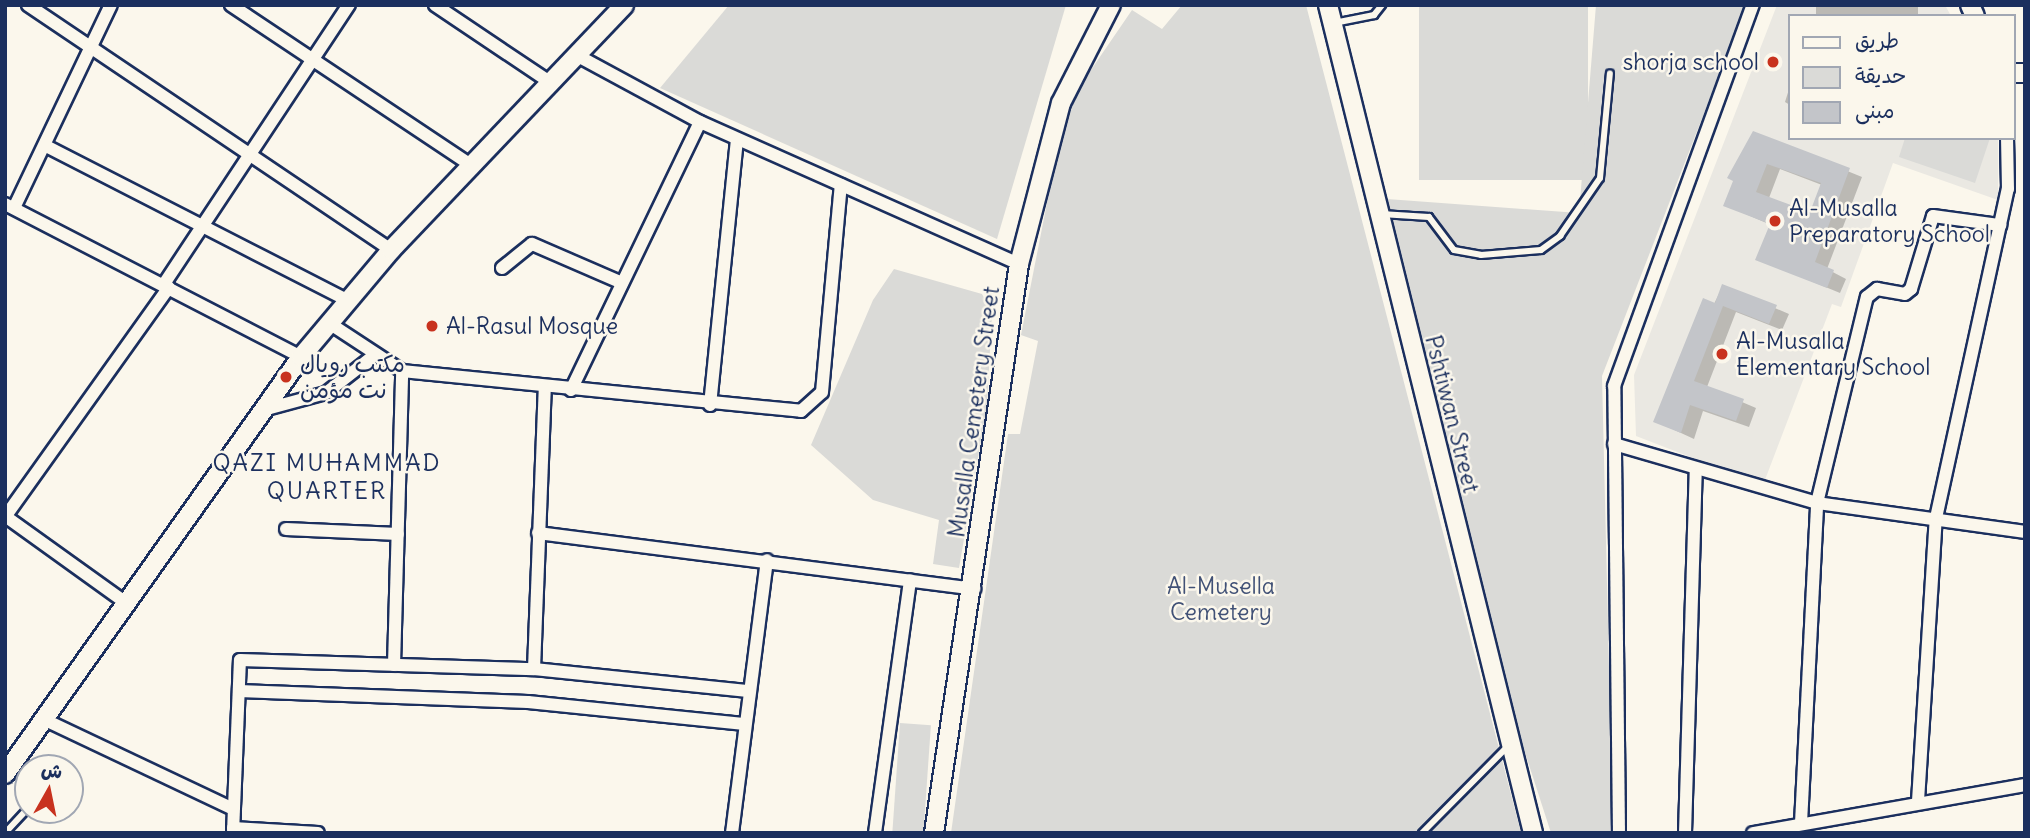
<!DOCTYPE html>
<html>
<head>
<meta charset="utf-8">
<style>
	body { margin:0 }
	#map { position:relative; width:2030px; height:838px; overflow:hidden; background:#fbf7ec; font-family:Delius,"Playpen Sans Arabic",sans-serif }
	div>[style] { position:absolute }
	[style*='--x'] { left:calc(var(--x)*1px); top:calc(var(--y)*1px); width:calc(var(--w)*1px); rotate:calc(var(--a)*1deg) }
	.built>* { inset:0; background:#eae8e2 }
	.green>* { inset:0; background:#dadad7; transform-origin:0 0 }
	.shadow>* { inset:0; background:#0003; transform-origin:0 0 }
	.building>* { inset:0; background:#c3c5c9 }
	.roads { filter:drop-shadow(2px 0 #1b2f5e) drop-shadow(-2px 0 #1b2f5e) drop-shadow(0 2px #1b2f5e) drop-shadow(0 -2px #1b2f5e) }
	.lane>* { height:6px; margin:-3px; padding:0 3px; transform-origin:3px; border-radius:3px; background:#fbf7ec }
	.street>* { height:12px; margin:-6px; padding:0 6px; transform-origin:6px; border-radius:6px; background:#fbf7ec }
	.secondary>* { height:18px; margin:-9px; padding:0 9px; transform-origin:9px; border-radius:9px; background:#fbf7ec }
	.dots>* { width:19px; height:19px; translate:-50% -50%; box-sizing:border-box; border:4px solid #fbf7ec; border-radius:50% }
	span { translate:-50% -50%; white-space:nowrap; text-align:center; line-height:1.15; -webkit-text-stroke:5px #fbf7ec; paint-order:stroke }
	.poi-label { font-size:23px; color:#1b2f5e }
	.right { translate:-100% -50%; text-align:right }
	.left { translate:0 -50%; text-align:left }
	.street-label { font-size:23px; color:#1b2f5e }
	.park-label { font-size:23px; color:#415176 }
	.neighbourhood-label { font-size:24px; color:#1b2f5e; letter-spacing:2px }
	.frame { position:absolute; inset:0; border:7px solid #1b2f5e; pointer-events:none }
	.legend { position:absolute; left:1788px; top:14px; width:228px; height:126px; box-sizing:border-box; background:#fbf7ec; border:2px solid #a1a7b3; margin:0; padding:9px 12px; list-style:none; font-size:21px; color:#1b2f5e }
	.legend li { display:flex; align-items:center; gap:14px; height:35px }
	.legend b { width:35px; border:2px solid #a1a7b3 }
	.north { position:absolute; left:14px; top:754px; width:70px; height:70px; box-sizing:border-box; background:#fbf7ec; border:2px solid #a1a7b3; border-radius:50%; rotate:9deg; font-size:19px; font-weight:700; line-height:28px; text-align:center; color:#1b2f5e }
	.north::after { content:''; display:block; margin:auto; width:24px; height:32px; background:#c8321e; clip-path:polygon(50% 0,100% 100%,50% 72%,0 100%) }
</style>
</head>
<body>
<div id="map">
	<div class="built">
		<i style="clip-path:polygon(1777px 5px,1945px 5px,1951px 16px,1790px 16px,1790px 138px,1998px 138px,1998px 200px,1893px 163px,1841px 307px,1832px 304px,1763px 485px,1636px 436px,1634px 375px)"></i>
	</div>
	<div class="green">
		<i style="clip-path:polygon(729px 5px,1066px 5px,997px 239px,660px 88px)"></i>
		<i style="clip-path:polygon(1182px 5px,1306px 5px,1521px 833px,951px 833px,1008px 434px,1020px 434px,1038px 341px,1021px 335px,1059px 142px,1080px 86px,1132px 10px,1162px 29px)"></i>
		<i style="left:1419px;top:5px;width:169px;height:175px"></i>
		<i style="clip-path:polygon(1596px 5px,1746px 5px,1602px 376px,1613px 833px,1551px 833px,1519px 734px,1387px 199px,1579px 213px)"></i>
		<i style="clip-path:polygon(1905px 138px,1990px 138px,1975px 183px,1899px 157px)"></i>
		<i style="clip-path:polygon(894px 269px,982px 294px,992px 313px,987px 405px,959px 568px,933px 564px,939px 520px,873px 500px,811px 445px,873px 300px)"></i>
		<i style="left:900px;top:723px;width:31px;height:111px;rotate:4deg"></i>
	</div>
	<div class="shadow">
		<i style="left:1816px;top:5px;width:102px;height:11px"></i>
		<i style="clip-path:polygon(1790px 86px,1790px 105px,1785px 102px)"></i>
		<i style="clip-path:polygon(evenodd,1754px 133px,1862px 177px,1827px 269px,1846px 279px,1840px 293px,1757px 259px,1771px 225px,1725px 205px,1754px 133px,1780px 169px,1822px 185px,1811px 214px,1769px 198px,1780px 169px)"></i>
		<i style="clip-path:polygon(1723px 286px,1789px 314px,1782px 330px,1736px 312px,1707px 387px,1756px 408px,1749px 427px,1703px 411px,1694px 439px,1655px 421px)"></i>
	</div>
	<div class="building">
		<i style="clip-path:polygon(evenodd,1753px 131px,1850px 168px,1815px 262px,1834px 270px,1827px 288px,1755px 260px,1770px 224px,1723px 206px,1733px 181px,1727px 178px,1753px 131px,1767px 164px,1821px 183px,1810px 212px,1756px 192px,1767px 164px)"></i>
		<i style="clip-path:polygon(1722px 284px,1777px 305px,1769px 324px,1723px 306px,1694px 381px,1744px 399px,1736px 421px,1690px 405px,1681px 433px,1653px 422px,1703px 298px,1715px 303px)"></i>
	</div>
	<div class="roads">
		<div class="lane">
			<i style="--x:1334;--y:23;--w:41;--a:-11.3"></i>
			<i style="--x:1374;--y:15;--w:13;--a:-51"></i>
			<i style="--x:1381;--y:214;--w:48;--a:3.6"></i>
			<i style="--x:1429;--y:217;--w:41;--a:52.9"></i>
			<i style="--x:1454;--y:250;--w:27;--a:10"></i>
			<i style="--x:1481;--y:255;--w:60;--a:-4.8"></i>
			<i style="--x:1541;--y:250;--w:24;--a:-36"></i>
			<i style="--x:1560;--y:236;--w:70;--a:-55.4"></i>
			<i style="--x:1600;--y:178;--w:105;--a:-84.6"></i>
			<i style="--x:5;--y:833;--w:34;--a:-47"></i>
			<i style="--x:1422;--y:833;--w:124;--a:-45.3"></i>
		</div>
		<div class="street">
			<i style="--x:28;--y:5;--w:438;--a:34"></i>
			<i style="--x:231;--y:5;--w:290;--a:33.7"></i>
			<i style="--x:435;--y:5;--w:140;--a:33.9"></i>
			<i style="--x:578;--y:56;--w:139;--a:28.4"></i>
			<i style="--x:700;--y:122;--w:349;--a:24"></i>
			<i style="--x:46;--y:146;--w:338;--a:27.1"></i>
			<i style="--x:5;--y:204;--w:333;--a:27.3"></i>
			<i style="--x:14;--y:208;--w:225;--a:-64.5"></i>
			<i style="--x:502;--y:268;--w:38;--a:-39"></i>
			<i style="--x:532;--y:244;--w:98;--a:23.4"></i>
			<i style="--x:164;--y:284;--w:335;--a:-56.5"></i>
			<i style="--x:329;--y:323;--w:87;--a:33.3"></i>
			<i style="--x:402;--y:371;--w:401;--a:5.7"></i>
			<i style="--x:801;--y:411;--w:28;--a:-42"></i>
			<i style="--x:822;--y:392;--w:208;--a:-84.8"></i>
			<i style="--x:571;--y:390;--w:297;--a:-64.3"></i>
			<i style="--x:710;--y:405;--w:267;--a:-84.2"></i>
			<i style="--x:263;--y:410;--w:65;--a:-15.1"></i>
			<i style="--x:326;--y:393;--w:63;--a:-38"></i>
			<i style="--x:1614;--y:444;--w:211;--a:16.2"></i>
			<i style="--x:1817;--y:503;--w:210;--a:7.9"></i>
			<i style="--x:5;--y:516;--w:149;--a:35.7"></i>
			<i style="--x:5;--y:517;--w:282;--a:-54.5"></i>
			<i style="--x:286;--y:529;--w:112;--a:2.6"></i>
			<i style="--x:538;--y:533;--w:440;--a:7.3"></i>
			<i style="--x:394;--y:665;--w:294;--a:-88.4"></i>
			<i style="--x:534;--y:669;--w:282;--a:-87.8"></i>
			<i style="--x:239;--y:691;--w:289;--a:2.2"></i>
			<i style="--x:528;--y:702;--w:218;--a:5.8"></i>
			<i style="--x:43;--y:719;--w:210;--a:25.3"></i>
			<i style="--x:1918;--y:801;--w:284;--a:-86.4"></i>
			<i style="--x:1936;--y:518;--w:337;--a:-77.7"></i>
			<i style="--x:2008;--y:189;--w:51;--a:-91.1"></i>
			<i style="--x:1801;--y:823;--w:320;--a:-87.1"></i>
			<i style="--x:1817;--y:503;--w:212;--a:-76.4"></i>
			<i style="--x:1867;--y:297;--w:13;--a:-39"></i>
			<i style="--x:1877;--y:289;--w:28;--a:10"></i>
			<i style="--x:1905;--y:294;--w:8;--a:-40"></i>
			<i style="--x:1911;--y:289;--w:76;--a:-73.2"></i>
			<i style="--x:1933;--y:216;--w:68;--a:7.7"></i>
			<i style="--x:233;--y:828;--w:85;--a:3.4"></i>
			<i style="--x:233;--y:833;--w:173;--a:-87.7"></i>
			<i style="--x:240;--y:660;--w:294;--a:1.8"></i>
			<i style="--x:534;--y:669;--w:215;--a:5.9"></i>
			<i style="--x:732;--y:833;--w:275;--a:-82.7"></i>
			<i style="--x:875;--y:833;--w:255;--a:-82.1"></i>
			<i style="--x:1619;--y:833;--w:447;--a:-90.6"></i>
			<i style="--x:1614;--y:386;--w:406;--a:-70"></i>
			<i style="--x:1685;--y:833;--w:362;--a:-88.3"></i>
			<i style="--x:1753;--y:833;--w:276;--a:-10"></i>
		</div>
		<div class="secondary">
			<i style="--x:1328;--y:5;--w:853;--a:76.09"></i>
			<i style="--x:1970;--y:5;--w:12;--a:66"></i>
			<i style="--x:2014;--y:73;--w:11;--a:0"></i>
			<i style="--x:5;--y:774;--w:511;--a:-54.63"></i>
			<i style="--x:301;--y:357;--w:140;--a:-49.9"></i>
			<i style="--x:391;--y:250;--w:338;--a:-46.4"></i>
			<i style="--x:934;--y:833;--w:575;--a:-81.5"></i>
			<i style="--x:1019;--y:264;--w:166;--a:-75.4"></i>
			<i style="--x:1061;--y:103;--w:110;--a:-63"></i>
		</div>
	</div>
	<div class="dots">
		<i style="left:1773px;top:62px;background:#c8321e"></i>
		<i style="left:1775px;top:221px;background:#c8321e"></i>
		<i style="left:432px;top:326px;background:#c8321e"></i>
		<i style="left:1722px;top:354px;background:#c8321e"></i>
		<i style="left:286px;top:377px;background:#c8321e"></i>
	</div>
	<div class="poi-label">
		<span class="right" style="left:1759px;top:62px">shorja school</span>
		<span class="left" style="left:1789px;top:221px">Al-Musalla<br>Preparatory School</span>
		<span class="left" style="left:446px;top:326px">Al-Rasul Mosque</span>
		<span class="left" style="left:1736px;top:354px">Al-Musalla<br>Elementary School</span>
		<span class="left" style="left:300px;top:377px">مكتب رويال<br>نت مؤمن</span>
	</div>
	<div class="street-label">
		<span style="left:974px;top:412px;rotate:-82deg">Musalla Cemetery Street</span>
		<span style="left:1452px;top:414px;rotate:76deg">Pshtiwan Street</span>
	</div>
	<div class="park-label">
		<span style="left:1221px;top:599px">Al-Musella<br>Cemetery</span>
	</div>
	<div class="neighbourhood-label">
		<span style="left:327px;top:477px">QAZI MUHAMMAD<br>QUARTER</span>
	</div>
	<div class="frame"></div>
	<ul class="legend">
	<li><b style="height:9px;background:#fbf7ec"></b>طريق</li>
	<li><b style="height:19px;background:#dadad7"></b>حديقة</li>
	<li><b style="height:19px;background:#c3c5c9"></b>مبنى</li>
	</ul>
	<div class="north">ش</div>
</div>
</body>
</html>
